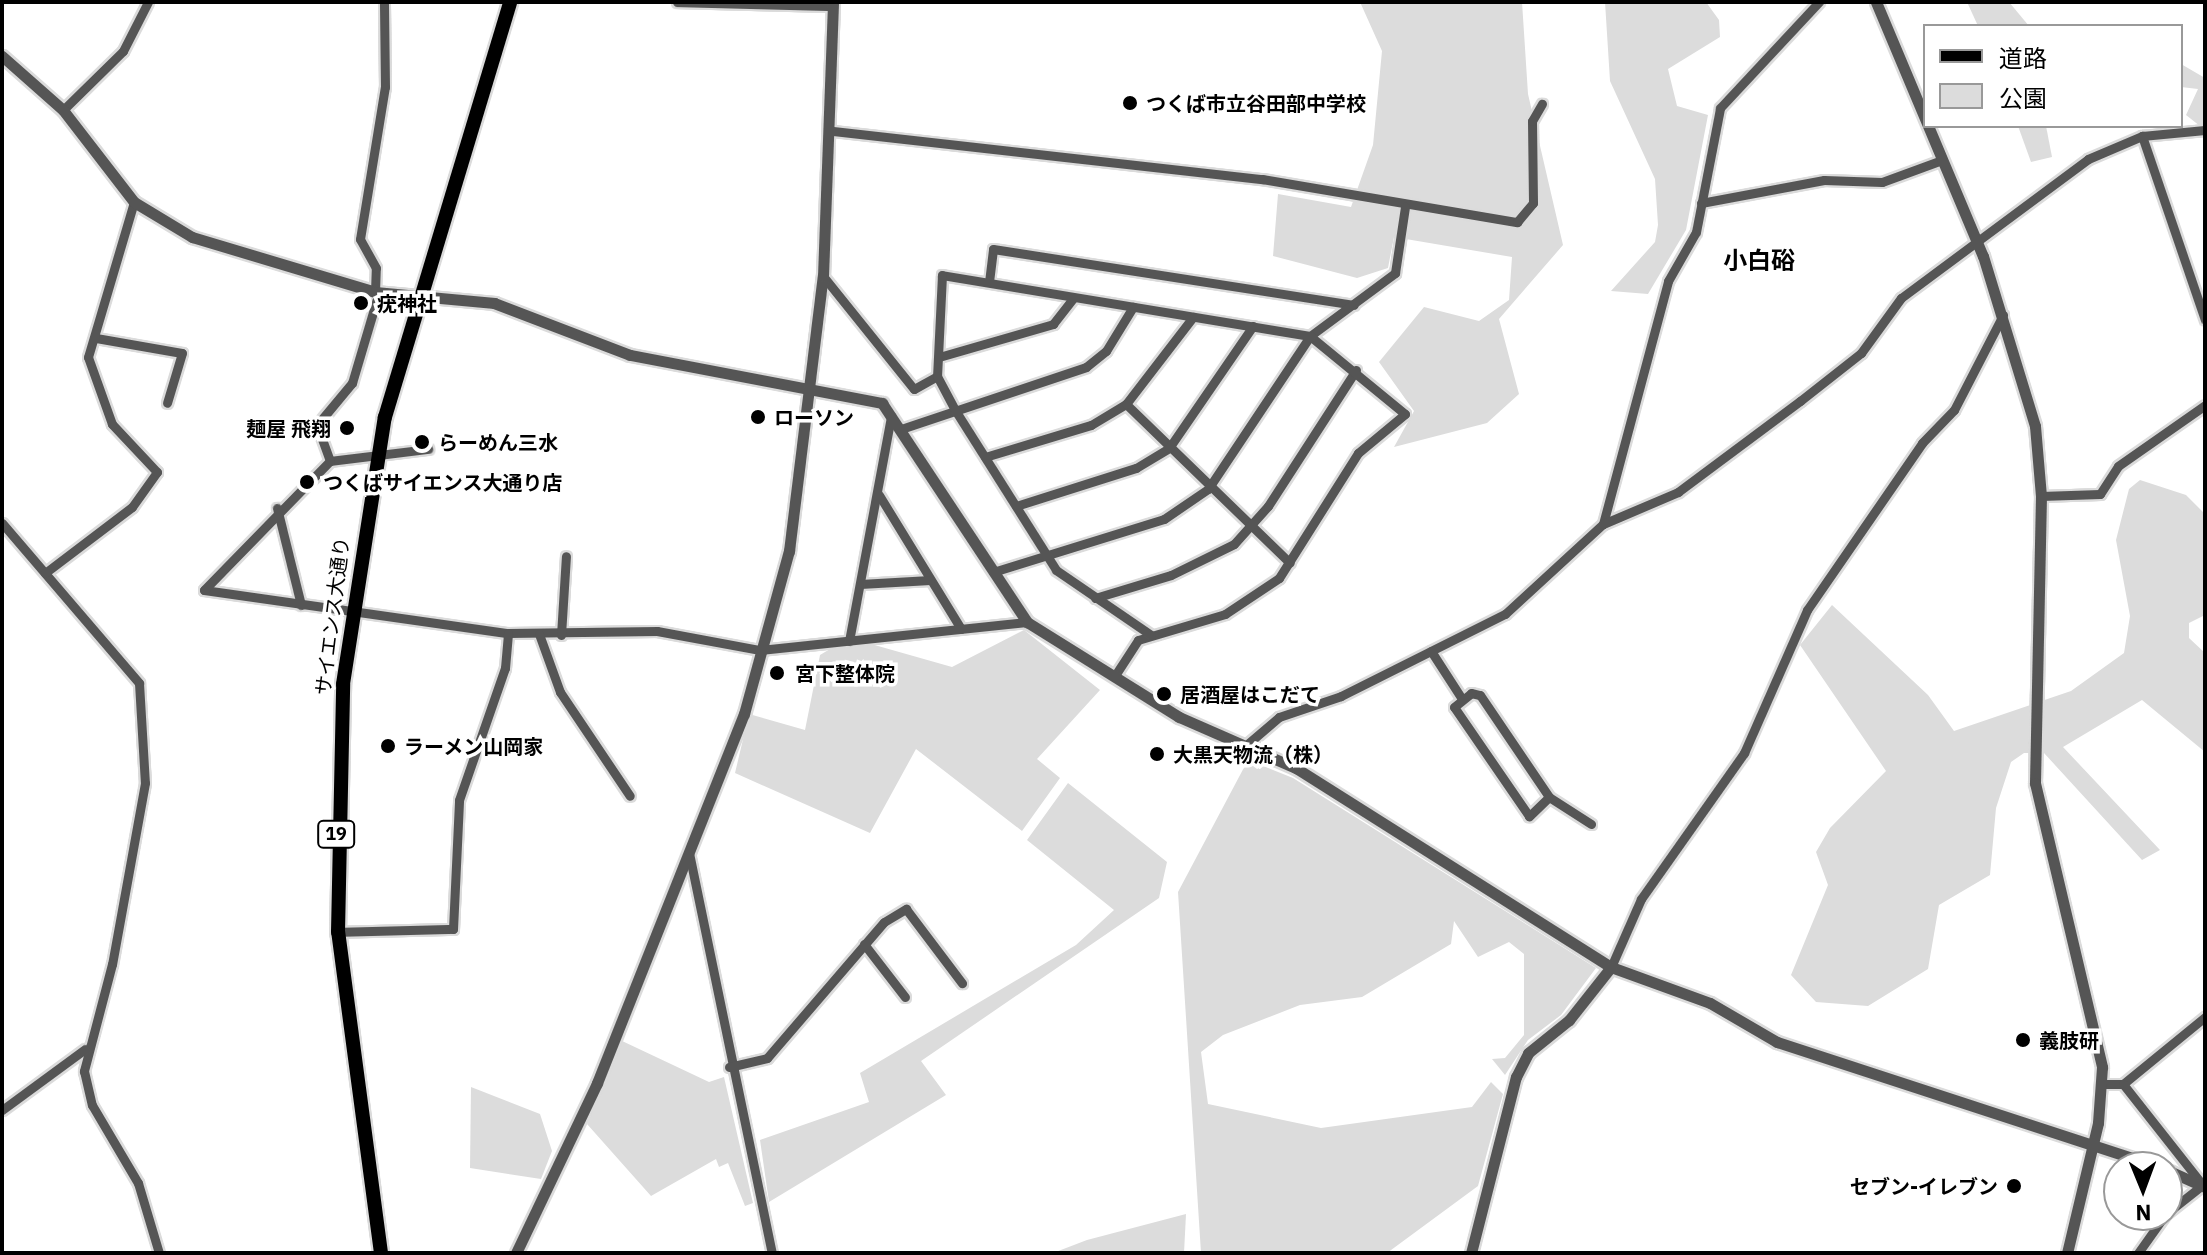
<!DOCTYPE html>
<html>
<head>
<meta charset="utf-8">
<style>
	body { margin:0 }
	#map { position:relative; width:2207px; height:1255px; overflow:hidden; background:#fff; font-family:"IBM Plex Sans","Noto Sans JP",sans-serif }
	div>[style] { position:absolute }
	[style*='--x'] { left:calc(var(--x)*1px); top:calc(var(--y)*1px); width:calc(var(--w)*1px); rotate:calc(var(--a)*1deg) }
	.green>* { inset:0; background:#dcdcdc }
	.roads { filter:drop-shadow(2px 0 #dbdbdb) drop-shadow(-2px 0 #dbdbdb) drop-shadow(0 2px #dbdbdb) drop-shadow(0 -2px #dbdbdb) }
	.minor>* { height:9px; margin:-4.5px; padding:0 4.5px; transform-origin:4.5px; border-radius:4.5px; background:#555 }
	.tertiary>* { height:11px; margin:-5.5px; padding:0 5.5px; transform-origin:5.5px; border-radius:5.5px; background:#555 }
	.primary>* { height:14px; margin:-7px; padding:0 7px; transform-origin:7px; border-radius:7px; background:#000 }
	.dots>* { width:22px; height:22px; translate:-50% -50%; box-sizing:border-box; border:4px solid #fff; border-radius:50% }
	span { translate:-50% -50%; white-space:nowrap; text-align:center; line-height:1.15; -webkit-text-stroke:7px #fff; paint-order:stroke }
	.shield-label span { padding:2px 6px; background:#fff; border:2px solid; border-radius:6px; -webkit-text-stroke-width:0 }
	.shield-label { font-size:18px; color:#000; font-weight:700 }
	.poi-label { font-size:20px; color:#000; font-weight:700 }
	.left { translate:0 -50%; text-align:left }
	.right { translate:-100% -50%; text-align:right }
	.street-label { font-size:20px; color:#000 }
	.quarter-label { font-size:24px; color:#000; font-weight:700 }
	.frame { position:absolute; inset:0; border:4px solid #000; pointer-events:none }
	.legend { position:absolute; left:1923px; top:24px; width:260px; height:104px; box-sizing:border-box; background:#fff; border:2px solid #999; margin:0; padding:10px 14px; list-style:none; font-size:24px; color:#000 }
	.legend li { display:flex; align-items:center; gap:16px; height:40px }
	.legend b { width:40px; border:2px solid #999 }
	.north { position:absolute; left:2103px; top:1151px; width:80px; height:80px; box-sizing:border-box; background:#fff; border:2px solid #999; border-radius:50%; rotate:179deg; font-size:22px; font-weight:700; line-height:32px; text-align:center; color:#000 }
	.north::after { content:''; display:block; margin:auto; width:28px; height:36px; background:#000; clip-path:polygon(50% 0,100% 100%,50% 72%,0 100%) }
</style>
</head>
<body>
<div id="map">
	<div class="green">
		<i style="clip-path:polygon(1360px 2px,1522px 2px,1528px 94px,1563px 245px,1499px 319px,1519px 394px,1487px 423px,1394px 447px,1414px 411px,1379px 362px,1424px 307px,1479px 321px,1509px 300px,1512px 257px,1394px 237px,1388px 268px,1357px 278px,1273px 256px,1278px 194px,1351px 207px,1373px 145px,1382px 51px)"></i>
		<i style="clip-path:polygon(1605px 2px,1706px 2px,1719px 20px,1720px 37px,1668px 69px,1677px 106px,1708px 115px,1686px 230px,1648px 294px,1611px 291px,1655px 242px,1658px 225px,1655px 179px,1610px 81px)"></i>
		<i style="clip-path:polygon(1967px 2px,2009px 2px,2029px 26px,1978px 26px)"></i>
		<i style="clip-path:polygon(2181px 64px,2205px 78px,2205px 130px,2186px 115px,2198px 89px,2181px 87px)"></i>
		<i style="clip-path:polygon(2018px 126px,2046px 126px,2052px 157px,2031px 162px)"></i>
		<i style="clip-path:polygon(2140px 480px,2186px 495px,2205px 514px,2205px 615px,2189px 623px,2189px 638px,2205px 653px,2205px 752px,2142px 700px,2063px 747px,2160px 850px,2142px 860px,2044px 753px,2024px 753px,2011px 762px,1996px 808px,1990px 875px,1939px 905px,1928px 969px,1868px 1006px,1816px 1002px,1791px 975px,1828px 885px,1816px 852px,1830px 828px,1886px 771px,1800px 645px,1832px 605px,1928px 695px,1954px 731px,2071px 691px,2124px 653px,2130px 616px,2116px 540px,2129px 489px)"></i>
		<i style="clip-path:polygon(1024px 630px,1100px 690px,1037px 759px,1060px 778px,1022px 831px,916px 749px,870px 833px,735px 773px,749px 714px,805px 730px,820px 655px,830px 649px,871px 644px,952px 667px)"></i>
		<i style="clip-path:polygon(1248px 760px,1293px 778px,1596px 968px,1561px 1015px,1528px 1040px,1505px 1075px,1492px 1059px,1505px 1058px,1524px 1035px,1524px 954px,1509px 942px,1478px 957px,1454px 921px,1451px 944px,1362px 997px,1300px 1005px,1223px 1035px,1201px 1052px,1208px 1104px,1321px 1128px,1472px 1107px,1491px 1082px,1503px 1094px,1478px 1186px,1387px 1253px,1201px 1253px,1178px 892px)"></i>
		<i style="clip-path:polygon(1068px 783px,1167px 862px,1159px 898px,921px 1061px,946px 1095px,769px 1202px,760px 1140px,869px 1102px,860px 1073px,1076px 945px,1114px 910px,1027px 840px)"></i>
		<i style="clip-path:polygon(620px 1040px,709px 1082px,724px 1077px,753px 1203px,745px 1206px,728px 1163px,719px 1167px,716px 1159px,651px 1196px,587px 1124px)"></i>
		<i style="clip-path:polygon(471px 1087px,540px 1114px,552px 1151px,541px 1179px,470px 1168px)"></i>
		<i style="clip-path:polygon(1186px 1214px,1184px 1253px,1053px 1253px,1087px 1240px)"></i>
	</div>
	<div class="roads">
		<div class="minor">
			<i style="--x:677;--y:2;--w:156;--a:1.5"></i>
			<i style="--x:63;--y:110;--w:84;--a:-44.5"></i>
			<i style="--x:123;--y:51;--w:55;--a:-63"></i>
			<i style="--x:833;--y:131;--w:432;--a:6.4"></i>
			<i style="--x:1262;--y:179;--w:259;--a:9.6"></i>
			<i style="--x:1517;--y:222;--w:25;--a:-50"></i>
			<i style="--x:1533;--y:203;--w:82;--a:-90.7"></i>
			<i style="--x:1532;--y:121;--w:20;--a:-60"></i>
			<i style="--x:2142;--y:136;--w:194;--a:71.1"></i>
			<i style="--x:1701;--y:203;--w:125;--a:-10.6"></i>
			<i style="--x:1824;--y:180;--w:58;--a:2"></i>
			<i style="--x:1882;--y:182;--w:61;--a:-20.2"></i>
			<i style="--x:823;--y:276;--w:145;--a:51.2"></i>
			<i style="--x:914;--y:389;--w:26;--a:-29"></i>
			<i style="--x:989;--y:282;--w:33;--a:-83"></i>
			<i style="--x:993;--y:249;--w:365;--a:8.8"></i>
			<i style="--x:375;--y:292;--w:24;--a:-88"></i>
			<i style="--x:376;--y:268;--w:33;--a:-119"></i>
			<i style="--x:360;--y:239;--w:154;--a:-80.7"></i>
			<i style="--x:385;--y:87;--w:85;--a:-90.7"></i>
			<i style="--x:96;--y:338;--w:87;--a:9.9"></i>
			<i style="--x:182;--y:353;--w:52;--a:106.7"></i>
			<i style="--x:939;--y:357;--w:119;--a:-16.1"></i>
			<i style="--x:1053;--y:324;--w:33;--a:-52"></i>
			<i style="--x:1126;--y:404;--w:228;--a:44.1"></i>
			<i style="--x:901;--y:429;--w:195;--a:-18.5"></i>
			<i style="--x:1086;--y:367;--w:26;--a:-39"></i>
			<i style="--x:1106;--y:351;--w:52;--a:-58.5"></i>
			<i style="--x:985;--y:457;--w:111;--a:-16.8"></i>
			<i style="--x:1091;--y:425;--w:41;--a:-31"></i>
			<i style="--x:1126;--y:404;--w:110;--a:-52.4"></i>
			<i style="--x:330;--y:461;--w:99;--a:-7"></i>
			<i style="--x:879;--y:495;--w:157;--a:58.5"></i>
			<i style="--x:2041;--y:496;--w:59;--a:-1.9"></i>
			<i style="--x:2100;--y:494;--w:33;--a:-57"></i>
			<i style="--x:2118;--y:466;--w:106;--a:-35"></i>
			<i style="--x:1016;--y:506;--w:126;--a:-17.6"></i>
			<i style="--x:1136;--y:468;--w:39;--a:-31"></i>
			<i style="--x:1169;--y:448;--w:148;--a:-55.5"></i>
			<i style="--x:277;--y:508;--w:100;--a:76.1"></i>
			<i style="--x:2;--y:523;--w:211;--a:49.4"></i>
			<i style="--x:139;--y:683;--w:100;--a:86.6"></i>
			<i style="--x:145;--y:783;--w:184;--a:100.3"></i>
			<i style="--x:112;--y:964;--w:111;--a:104.7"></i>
			<i style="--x:84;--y:1071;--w:35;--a:77"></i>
			<i style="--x:92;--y:1105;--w:91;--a:59.5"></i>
			<i style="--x:138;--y:1183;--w:73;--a:73.3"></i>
			<i style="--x:1603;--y:524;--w:252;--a:-75"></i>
			<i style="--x:1668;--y:281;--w:56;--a:-60.3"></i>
			<i style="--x:1696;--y:232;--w:126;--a:-79"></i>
			<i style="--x:1720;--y:108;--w:145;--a:-47"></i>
			<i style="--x:993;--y:572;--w:179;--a:-17.2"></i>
			<i style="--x:1164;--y:519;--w:53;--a:-34.3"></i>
			<i style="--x:1208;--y:489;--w:184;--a:-56.3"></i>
			<i style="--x:1310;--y:336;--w:106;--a:-36.5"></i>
			<i style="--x:1395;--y:273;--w:67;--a:-81.4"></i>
			<i style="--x:45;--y:573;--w:109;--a:-37.2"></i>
			<i style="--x:132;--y:507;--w:43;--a:-54.5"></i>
			<i style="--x:157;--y:472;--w:66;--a:-133.2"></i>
			<i style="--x:112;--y:424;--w:71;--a:-109.7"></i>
			<i style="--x:88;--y:357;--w:162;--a:-73.5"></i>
			<i style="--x:860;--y:584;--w:70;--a:-3.3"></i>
			<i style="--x:204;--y:590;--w:307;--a:8.1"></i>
			<i style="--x:508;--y:633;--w:149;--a:-0.8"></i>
			<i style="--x:657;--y:631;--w:105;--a:10.5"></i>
			<i style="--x:760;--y:650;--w:268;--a:-6"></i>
			<i style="--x:204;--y:590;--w:180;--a:-45.7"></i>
			<i style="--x:330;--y:461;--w:38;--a:-110"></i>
			<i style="--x:317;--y:425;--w:55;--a:-50.2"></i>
			<i style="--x:352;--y:383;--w:95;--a:-73.5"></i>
			<i style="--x:1095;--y:598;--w:79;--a:-16.8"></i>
			<i style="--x:1171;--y:575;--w:70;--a:-26.2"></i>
			<i style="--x:1234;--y:544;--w:51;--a:-48.2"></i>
			<i style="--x:1268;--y:506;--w:162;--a:-57.1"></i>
			<i style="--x:539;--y:634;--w:62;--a:70.1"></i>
			<i style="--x:560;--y:692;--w:125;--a:56.1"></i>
			<i style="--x:561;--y:635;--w:79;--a:-86.4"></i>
			<i style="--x:849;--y:641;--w:229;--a:-79.4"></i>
			<i style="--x:1431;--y:651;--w:57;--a:57.1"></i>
			<i style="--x:1114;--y:677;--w:44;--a:-57"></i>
			<i style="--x:1138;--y:640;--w:91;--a:-16.6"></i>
			<i style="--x:1225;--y:614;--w:65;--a:-33.7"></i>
			<i style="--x:1279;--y:578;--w:148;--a:-57.7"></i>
			<i style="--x:1358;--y:453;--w:61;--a:-39.7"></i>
			<i style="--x:1405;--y:414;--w:123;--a:-140.6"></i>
			<i style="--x:1310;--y:336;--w:373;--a:-170.6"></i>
			<i style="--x:942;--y:275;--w:101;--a:92.8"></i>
			<i style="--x:937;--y:376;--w:38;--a:62"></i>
			<i style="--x:955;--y:410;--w:189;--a:57.7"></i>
			<i style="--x:1056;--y:570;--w:115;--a:34.4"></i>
			<i style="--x:1471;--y:693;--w:9;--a:13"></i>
			<i style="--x:1480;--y:695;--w:123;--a:55.9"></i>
			<i style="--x:1549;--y:797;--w:28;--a:136"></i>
			<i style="--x:1529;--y:816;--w:132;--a:-124.5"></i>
			<i style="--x:1454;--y:707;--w:22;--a:-39"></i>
			<i style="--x:1244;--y:747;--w:46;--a:-40.6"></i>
			<i style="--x:1279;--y:717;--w:65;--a:-18.7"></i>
			<i style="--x:1341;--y:696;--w:183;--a:-26.6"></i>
			<i style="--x:1505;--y:614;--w:133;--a:-42.6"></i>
			<i style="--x:1603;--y:524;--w:82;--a:-23.1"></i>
			<i style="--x:1678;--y:492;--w:152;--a:-36.7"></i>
			<i style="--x:1800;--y:401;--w:78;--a:-38.2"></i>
			<i style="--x:1861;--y:353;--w:68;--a:-54"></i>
			<i style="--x:1901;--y:298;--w:233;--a:-36.6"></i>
			<i style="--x:2088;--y:159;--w:59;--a:-23.1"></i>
			<i style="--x:2142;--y:136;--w:63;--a:-5.4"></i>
			<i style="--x:1549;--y:797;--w:50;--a:32.7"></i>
			<i style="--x:689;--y:853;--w:409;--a:78.3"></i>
			<i style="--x:338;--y:932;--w:115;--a:-1.5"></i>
			<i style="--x:453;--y:929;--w:129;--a:-87.3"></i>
			<i style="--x:459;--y:800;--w:140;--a:-70.8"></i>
			<i style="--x:505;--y:668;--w:35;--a:-85"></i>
			<i style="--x:864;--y:944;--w:67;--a:52.3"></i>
			<i style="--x:1611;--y:967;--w:74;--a:-66.2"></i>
			<i style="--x:1641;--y:899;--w:179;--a:-54.8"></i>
			<i style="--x:1744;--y:753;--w:156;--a:-66.2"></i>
			<i style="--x:1807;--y:610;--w:203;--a:-55.4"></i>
			<i style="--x:1922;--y:443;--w:46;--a:-45.9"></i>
			<i style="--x:1954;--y:410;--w:107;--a:-62.7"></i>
			<i style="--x:729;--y:1067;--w:39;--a:-13"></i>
			<i style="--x:767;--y:1058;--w:179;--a:-49.3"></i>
			<i style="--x:884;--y:922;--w:26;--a:-31"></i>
			<i style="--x:906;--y:909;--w:93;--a:52.9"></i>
			<i style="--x:2102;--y:1084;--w:21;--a:0"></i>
			<i style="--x:2123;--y:1084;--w:106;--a:-39.3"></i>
			<i style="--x:2123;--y:1084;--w:127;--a:51.7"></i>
			<i style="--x:2;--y:1110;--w:103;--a:-36.3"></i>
			<i style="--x:2167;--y:1213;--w:48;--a:-38.3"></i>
			<i style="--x:2138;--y:1253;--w:47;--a:-54.6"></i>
		</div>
		<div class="tertiary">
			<i style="--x:1876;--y:2;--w:276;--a:67.2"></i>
			<i style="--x:1983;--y:256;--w:178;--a:73"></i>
			<i style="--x:2035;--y:426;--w:70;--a:85.1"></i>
			<i style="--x:2041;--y:496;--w:287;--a:91.2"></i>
			<i style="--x:2035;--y:783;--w:292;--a:76.7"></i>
			<i style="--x:2102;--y:1067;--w:56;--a:94.1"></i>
			<i style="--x:2098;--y:1123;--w:134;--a:103.4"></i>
			<i style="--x:2;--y:56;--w:81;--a:41.5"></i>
			<i style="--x:63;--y:110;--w:116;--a:52.3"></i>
			<i style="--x:134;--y:202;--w:68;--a:31.1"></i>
			<i style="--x:192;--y:237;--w:191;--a:16.7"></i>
			<i style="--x:375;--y:292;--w:120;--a:5.3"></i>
			<i style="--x:494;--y:303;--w:146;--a:20.9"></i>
			<i style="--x:630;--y:355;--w:257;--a:10.8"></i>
			<i style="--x:882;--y:403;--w:263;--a:56.5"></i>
			<i style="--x:1027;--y:622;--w:179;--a:32"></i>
			<i style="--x:1179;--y:717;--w:128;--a:23.6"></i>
			<i style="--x:1296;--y:768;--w:373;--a:32.3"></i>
			<i style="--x:1611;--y:967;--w:105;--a:20"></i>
			<i style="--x:1710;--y:1003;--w:78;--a:30.2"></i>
			<i style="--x:1777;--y:1042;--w:402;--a:18.1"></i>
			<i style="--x:2167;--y:1170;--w:42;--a:24.1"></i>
			<i style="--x:516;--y:1253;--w:188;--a:-64.5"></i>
			<i style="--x:597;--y:1083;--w:397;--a:-68.3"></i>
			<i style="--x:744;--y:714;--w:169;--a:-74.6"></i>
			<i style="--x:789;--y:551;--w:277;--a:-83"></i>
			<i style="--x:823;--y:276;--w:274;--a:-87.9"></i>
			<i style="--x:1471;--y:1253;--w:182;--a:-75.7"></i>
			<i style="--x:1516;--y:1077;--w:27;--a:-63"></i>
			<i style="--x:1528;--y:1053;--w:53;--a:-38.8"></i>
			<i style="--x:1569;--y:1020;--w:68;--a:-51.6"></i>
		</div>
		<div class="primary">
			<i style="--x:381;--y:1253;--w:324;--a:-97.6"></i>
			<i style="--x:338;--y:932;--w:248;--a:-88.8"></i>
			<i style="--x:343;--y:684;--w:270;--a:-81.1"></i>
			<i style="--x:385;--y:417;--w:433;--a:-73.2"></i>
		</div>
	</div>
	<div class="dots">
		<i style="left:1130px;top:103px;background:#000"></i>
		<i style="left:361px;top:303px;background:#000"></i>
		<i style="left:758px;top:417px;background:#000"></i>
		<i style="left:347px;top:428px;background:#000"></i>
		<i style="left:422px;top:442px;background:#000"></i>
		<i style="left:307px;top:482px;background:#000"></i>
		<i style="left:777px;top:673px;background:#000"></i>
		<i style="left:1164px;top:694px;background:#000"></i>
		<i style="left:388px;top:746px;background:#000"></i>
		<i style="left:1157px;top:754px;background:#000"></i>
		<i style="left:2023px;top:1040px;background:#000"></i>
		<i style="left:2014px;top:1186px;background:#000"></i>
	</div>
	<div class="shield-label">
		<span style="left:336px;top:834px">19</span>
	</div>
	<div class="poi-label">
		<span class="left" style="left:1146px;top:103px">つくば市立谷田部中学校</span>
		<span class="left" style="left:377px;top:303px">疣神社</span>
		<span class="left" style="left:774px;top:417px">ローソン</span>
		<span class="right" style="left:331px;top:428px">麺屋 飛翔</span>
		<span class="left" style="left:438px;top:442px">らーめん三水</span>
		<span class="left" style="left:323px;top:482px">つくばサイエンス大通り店</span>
		<span class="left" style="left:795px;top:673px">宮下整体院</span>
		<span class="left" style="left:1180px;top:694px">居酒屋はこだて</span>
		<span class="left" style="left:404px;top:746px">ラーメン山岡家</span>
		<span class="left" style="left:1173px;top:754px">大黒天物流（株）</span>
		<span class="left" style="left:2039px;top:1040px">義肢研</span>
		<span class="right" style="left:1998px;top:1186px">セブン-イレブン</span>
	</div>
	<div class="street-label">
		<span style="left:332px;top:616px;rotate:-83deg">サイエンス大通り</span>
	</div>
	<div class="quarter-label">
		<span style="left:1759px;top:261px">小白硲</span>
	</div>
	<div class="frame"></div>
	<ul class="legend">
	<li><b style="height:10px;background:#000"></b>道路</li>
	<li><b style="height:22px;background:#dcdcdc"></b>公園</li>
	</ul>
	<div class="north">N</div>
</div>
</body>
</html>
